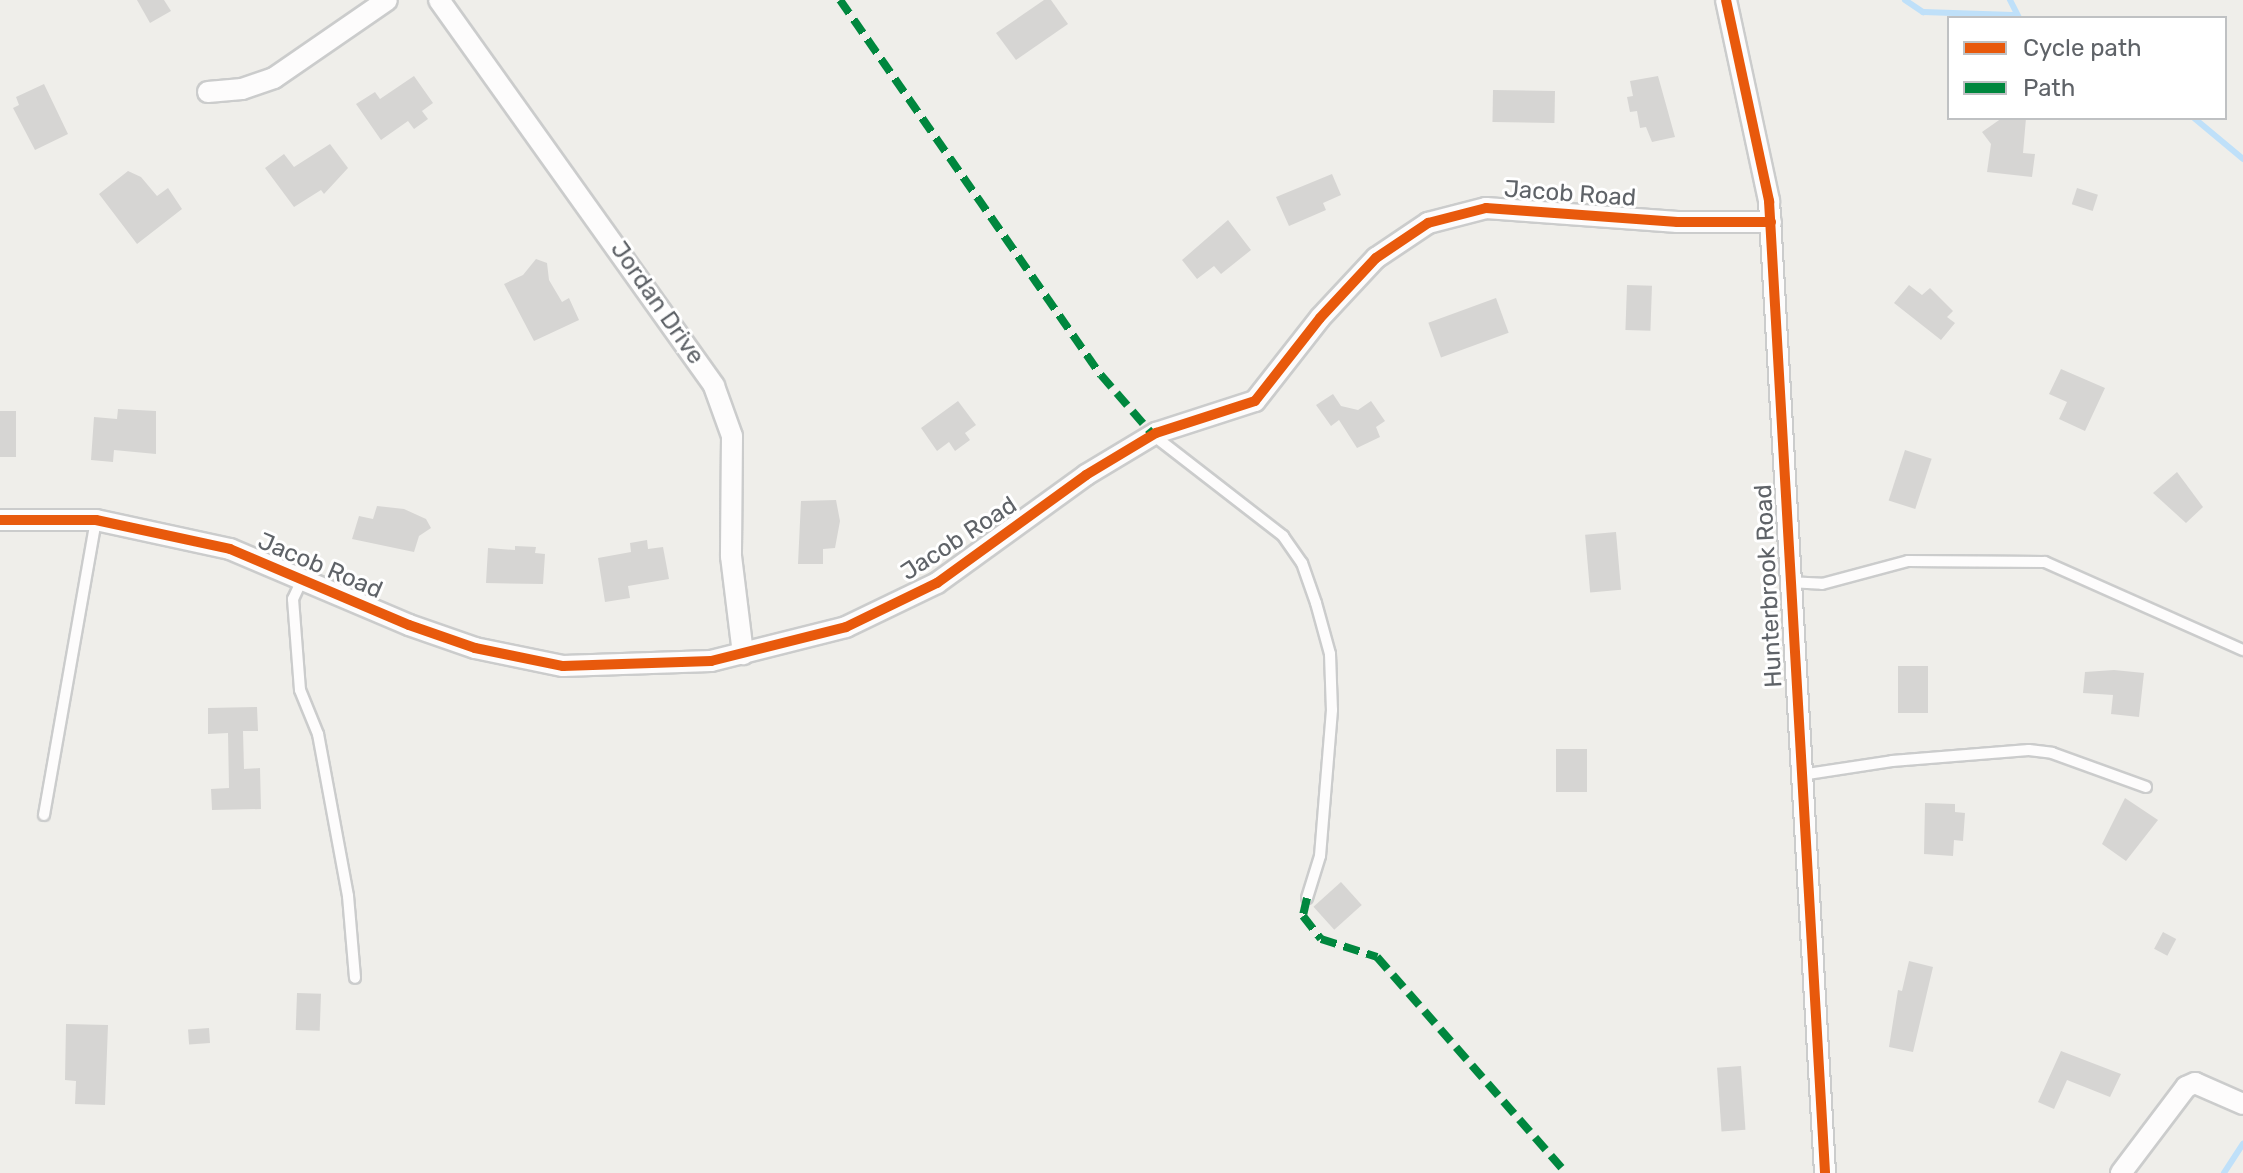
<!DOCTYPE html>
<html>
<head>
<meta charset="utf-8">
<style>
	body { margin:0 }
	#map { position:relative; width:2243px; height:1173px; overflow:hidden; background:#efeeea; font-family:Rubik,sans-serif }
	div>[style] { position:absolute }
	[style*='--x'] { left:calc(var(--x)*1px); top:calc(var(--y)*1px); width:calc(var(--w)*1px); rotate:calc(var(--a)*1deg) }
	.stream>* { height:6px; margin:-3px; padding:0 3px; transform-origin:3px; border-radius:3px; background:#bfe0f9 }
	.building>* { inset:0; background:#d6d5d3; transform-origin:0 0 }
	.roads { filter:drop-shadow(2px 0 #cbcccc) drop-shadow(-2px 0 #cbcccc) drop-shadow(0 2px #cbcccc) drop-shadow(0 -2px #cbcccc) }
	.lane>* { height:10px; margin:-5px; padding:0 5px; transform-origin:5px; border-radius:5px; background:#fdfcfc }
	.street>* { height:20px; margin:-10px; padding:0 10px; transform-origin:10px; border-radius:10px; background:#fdfcfc }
	.quiet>* { height:8px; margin-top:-4px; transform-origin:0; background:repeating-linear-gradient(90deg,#00873e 0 16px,transparent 0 24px) }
	.cycleway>* { height:10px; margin:-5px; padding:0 5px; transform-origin:5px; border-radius:5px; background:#e8590c }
	span { translate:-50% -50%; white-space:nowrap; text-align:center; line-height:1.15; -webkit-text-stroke:6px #fff; paint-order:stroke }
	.street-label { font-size:24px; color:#5f6368 }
	.legend { position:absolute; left:1947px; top:16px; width:280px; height:104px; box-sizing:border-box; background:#fff; border:2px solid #bfc1c3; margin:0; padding:10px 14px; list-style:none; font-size:24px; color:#5f6368 }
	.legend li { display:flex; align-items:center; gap:16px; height:40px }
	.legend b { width:40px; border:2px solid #bfc1c3 }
</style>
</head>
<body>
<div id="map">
	<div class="stream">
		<i style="--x:1905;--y:0;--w:22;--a:34"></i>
		<i style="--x:1923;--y:12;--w:90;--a:1.9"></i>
		<i style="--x:2010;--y:0;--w:20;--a:63"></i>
		<i style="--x:2194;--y:118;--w:64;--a:39.9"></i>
		<i style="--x:2224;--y:1173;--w:35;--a:-57"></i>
	</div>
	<div class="building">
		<i style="clip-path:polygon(137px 0,164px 0,171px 11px,150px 23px)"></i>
		<i style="clip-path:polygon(1044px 0,1051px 0,1068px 24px,1016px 60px,996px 33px)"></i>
		<i style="clip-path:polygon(414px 76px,433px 103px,422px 111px,428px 119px,414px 129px,408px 121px,381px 140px,356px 104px,375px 92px,380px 99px)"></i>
		<i style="clip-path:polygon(1658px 76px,1675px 137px,1652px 142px,1646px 127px,1640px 128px,1637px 111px,1630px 112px,1627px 97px,1633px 96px,1630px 81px)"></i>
		<i style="clip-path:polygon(44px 84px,68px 134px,35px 150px,13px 108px,19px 105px,16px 97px)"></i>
		<i style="left:1493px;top:90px;width:62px;height:32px;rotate:1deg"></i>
		<i style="clip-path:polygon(2002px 118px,2026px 118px,2023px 153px,2035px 154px,2032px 177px,1987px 172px,1991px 144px,1982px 132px)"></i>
		<i style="clip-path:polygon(330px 144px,348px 168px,324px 194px,321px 190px,294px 207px,265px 168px,284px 154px,294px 167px)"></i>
		<i style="clip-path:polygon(128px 171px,141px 177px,157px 196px,168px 188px,182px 209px,137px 244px,99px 194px)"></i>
		<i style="clip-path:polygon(1332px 174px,1341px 195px,1323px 203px,1326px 210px,1289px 226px,1276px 197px)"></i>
		<i style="left:2077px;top:188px;width:22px;height:17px;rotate:18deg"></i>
		<i style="clip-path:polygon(1228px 220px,1251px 250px,1221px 274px,1214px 266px,1197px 279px,1182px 260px)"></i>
		<i style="clip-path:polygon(536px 259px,547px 263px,549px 280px,562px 302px,569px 298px,579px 320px,534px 341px,504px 284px,523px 275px)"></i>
		<i style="left:1627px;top:285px;width:25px;height:45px;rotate:2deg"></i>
		<i style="clip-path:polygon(1909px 285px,1922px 295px,1930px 288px,1953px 311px,1947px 317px,1955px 323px,1941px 340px,1894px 303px)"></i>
		<i style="left:1496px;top:298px;width:37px;height:72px;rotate:70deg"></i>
		<i style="clip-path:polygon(2061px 369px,2105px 388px,2085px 431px,2059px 419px,2067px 402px,2049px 394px)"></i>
		<i style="clip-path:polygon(1333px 394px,1341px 406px,1358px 410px,1371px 401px,1385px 421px,1376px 427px,1380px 437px,1357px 448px,1339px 420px,1331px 426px,1316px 405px)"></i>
		<i style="clip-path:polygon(958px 401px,976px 425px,965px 433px,970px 440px,955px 451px,949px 442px,937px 451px,921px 428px)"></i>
		<i style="clip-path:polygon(118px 409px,156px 411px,156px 454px,114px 450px,113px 462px,91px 460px,94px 417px,117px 419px)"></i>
		<i style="left:0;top:411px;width:16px;height:46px"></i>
		<i style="left:1905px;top:450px;width:28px;height:53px;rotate:18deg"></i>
		<i style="clip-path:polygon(2177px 472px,2203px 507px,2186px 523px,2153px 493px)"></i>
		<i style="clip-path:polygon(836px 500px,840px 521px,835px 548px,823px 549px,823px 564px,798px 564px,801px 501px)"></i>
		<i style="clip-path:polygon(377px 506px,404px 509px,426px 519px,431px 528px,419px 536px,414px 552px,352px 539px,359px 516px,373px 519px)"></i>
		<i style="left:1616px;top:532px;width:58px;height:31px;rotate:85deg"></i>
		<i style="clip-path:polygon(647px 540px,648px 549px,663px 547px,669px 579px,628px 586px,630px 598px,605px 602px,598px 558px,631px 552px,630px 543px)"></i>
		<i style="clip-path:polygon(515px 546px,536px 547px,535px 553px,545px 554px,543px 584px,486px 583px,488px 548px,515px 550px)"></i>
		<i style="left:1898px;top:666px;width:30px;height:47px"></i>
		<i style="clip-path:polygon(2114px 670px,2144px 673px,2139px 717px,2111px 714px,2113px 695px,2083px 693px,2085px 672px)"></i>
		<i style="clip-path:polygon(257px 707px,258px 731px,243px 731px,244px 769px,260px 768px,261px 809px,212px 810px,211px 789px,229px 788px,228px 733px,208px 734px,208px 708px)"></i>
		<i style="left:1556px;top:749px;width:31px;height:43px"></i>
		<i style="clip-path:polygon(2125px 798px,2158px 820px,2126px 861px,2102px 844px)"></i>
		<i style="clip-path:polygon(1925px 803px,1955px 804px,1955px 812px,1965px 813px,1963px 841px,1954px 840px,1953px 856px,1924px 854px)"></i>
		<i style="left:1341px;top:882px;width:31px;height:37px;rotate:48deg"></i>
		<i style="left:2163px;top:932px;width:15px;height:19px;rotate:28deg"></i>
		<i style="clip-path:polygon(1909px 961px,1933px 967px,1913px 1052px,1889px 1047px,1898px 990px,1902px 991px)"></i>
		<i style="left:297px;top:993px;width:24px;height:37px;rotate:2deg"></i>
		<i style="clip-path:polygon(66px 1024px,108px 1025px,105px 1105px,75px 1104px,76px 1081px,65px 1080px)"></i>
		<i style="left:209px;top:1028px;width:15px;height:21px;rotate:86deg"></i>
		<i style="clip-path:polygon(2061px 1051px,2121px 1074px,2110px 1097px,2067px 1080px,2054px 1109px,2038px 1102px)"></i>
		<i style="left:1741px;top:1066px;width:64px;height:24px;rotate:86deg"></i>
	</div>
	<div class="roads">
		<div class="lane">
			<i style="--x:1153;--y:435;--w:165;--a:37.8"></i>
			<i style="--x:1283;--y:536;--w:33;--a:55"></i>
			<i style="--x:1302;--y:563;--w:42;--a:70.7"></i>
			<i style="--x:1316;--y:603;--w:53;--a:74.6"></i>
			<i style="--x:1330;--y:654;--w:56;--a:88"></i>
			<i style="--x:1332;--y:710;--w:146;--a:94.7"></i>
			<i style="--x:1320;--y:856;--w:44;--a:107.2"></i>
			<i style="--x:301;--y:582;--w:19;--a:115"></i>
			<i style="--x:293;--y:599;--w:91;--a:85.6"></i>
			<i style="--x:300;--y:690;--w:48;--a:67.8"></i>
			<i style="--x:318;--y:734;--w:165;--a:79.5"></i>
			<i style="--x:348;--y:896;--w:82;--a:85.1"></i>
			<i style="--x:1788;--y:582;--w:34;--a:3"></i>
			<i style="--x:1822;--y:584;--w:89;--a:-15"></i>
			<i style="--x:1908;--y:561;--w:137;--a:0.4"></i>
			<i style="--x:2045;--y:562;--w:217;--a:24"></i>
			<i style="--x:1801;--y:775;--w:92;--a:-8.7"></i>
			<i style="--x:1892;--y:761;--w:137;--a:-4.6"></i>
			<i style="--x:2029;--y:750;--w:23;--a:7"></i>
			<i style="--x:2052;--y:753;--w:100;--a:19.9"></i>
			<i style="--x:44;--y:815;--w:300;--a:-80"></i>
		</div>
		<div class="street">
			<i style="--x:439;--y:0;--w:474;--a:54.5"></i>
			<i style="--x:714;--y:386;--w:53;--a:70.2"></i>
			<i style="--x:732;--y:436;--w:120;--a:90.5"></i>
			<i style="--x:731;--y:556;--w:99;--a:83"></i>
			<i style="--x:1726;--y:0;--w:206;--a:77.9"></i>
			<i style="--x:1769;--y:201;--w:974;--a:86.7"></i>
			<i style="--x:208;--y:92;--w:34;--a:-5"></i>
			<i style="--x:242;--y:89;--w:34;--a:-19"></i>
			<i style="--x:274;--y:78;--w:137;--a:-34.6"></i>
			<i style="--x:0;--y:520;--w:96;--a:0"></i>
			<i style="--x:96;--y:520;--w:137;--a:12.2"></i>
			<i style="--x:230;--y:549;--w:194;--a:23"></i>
			<i style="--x:409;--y:625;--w:70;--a:19.2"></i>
			<i style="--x:475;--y:648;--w:90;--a:11.6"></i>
			<i style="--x:563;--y:666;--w:148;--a:-1.9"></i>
			<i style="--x:711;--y:661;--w:139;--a:-14.1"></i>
			<i style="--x:846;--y:627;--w:101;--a:-25.8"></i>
			<i style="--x:937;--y:583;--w:184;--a:-35.9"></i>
			<i style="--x:1086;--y:475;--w:82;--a:-31"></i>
			<i style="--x:1156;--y:433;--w:104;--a:-17.9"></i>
			<i style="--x:1255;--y:401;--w:105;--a:-51.9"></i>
			<i style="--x:1320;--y:318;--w:82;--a:-47"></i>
			<i style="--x:1376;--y:258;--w:63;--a:-33.9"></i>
			<i style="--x:1428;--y:223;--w:60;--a:-14.5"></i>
			<i style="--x:1486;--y:208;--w:192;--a:4.2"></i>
			<i style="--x:1677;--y:222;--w:94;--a:0"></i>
			<i style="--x:2121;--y:1173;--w:108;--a:-52.9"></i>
			<i style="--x:2186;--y:1087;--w:10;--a:-24"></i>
			<i style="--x:2195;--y:1083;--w:52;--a:23.6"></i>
		</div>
	</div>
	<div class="quiet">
		<i style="--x:840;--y:0;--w:457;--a:55.2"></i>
		<i style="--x:1101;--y:375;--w:79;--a:49.1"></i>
		<i style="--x:1307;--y:898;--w:18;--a:103"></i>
		<i style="--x:1303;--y:916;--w:29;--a:52"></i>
		<i style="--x:1321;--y:939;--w:59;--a:17.8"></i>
		<i style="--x:1377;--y:957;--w:287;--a:48.8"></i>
	</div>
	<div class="cycleway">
		<i style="--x:1726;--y:0;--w:206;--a:77.9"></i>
		<i style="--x:1769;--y:201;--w:974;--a:86.7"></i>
		<i style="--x:0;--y:520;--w:96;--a:0"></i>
		<i style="--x:96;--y:520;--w:137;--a:12.2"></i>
		<i style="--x:230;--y:549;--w:194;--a:23"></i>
		<i style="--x:409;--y:625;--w:70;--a:19.2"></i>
		<i style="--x:475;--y:648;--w:90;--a:11.6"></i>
		<i style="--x:563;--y:666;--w:148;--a:-1.9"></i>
		<i style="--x:711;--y:661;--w:139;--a:-14.1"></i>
		<i style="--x:846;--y:627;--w:101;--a:-25.8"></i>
		<i style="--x:937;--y:583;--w:184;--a:-35.9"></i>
		<i style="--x:1086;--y:475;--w:82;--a:-31"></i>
		<i style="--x:1156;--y:433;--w:104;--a:-17.9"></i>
		<i style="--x:1255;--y:401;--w:105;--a:-51.9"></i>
		<i style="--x:1320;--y:318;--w:82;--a:-47"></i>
		<i style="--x:1376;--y:258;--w:63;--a:-33.9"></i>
		<i style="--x:1428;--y:223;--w:60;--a:-14.5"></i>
		<i style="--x:1486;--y:208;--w:192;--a:4.2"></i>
		<i style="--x:1677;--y:222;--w:94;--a:0"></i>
	</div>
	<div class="street-label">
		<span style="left:1570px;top:194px;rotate:4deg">Jacob Road</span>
		<span style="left:657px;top:303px;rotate:55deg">Jordan Drive</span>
		<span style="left:959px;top:539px;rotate:-33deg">Jacob Road</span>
		<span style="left:320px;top:566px;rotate:23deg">Jacob Road</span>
		<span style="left:1769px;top:586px;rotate:-93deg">Hunterbrook Road</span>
	</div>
	<ul class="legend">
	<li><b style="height:10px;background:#e8590c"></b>Cycle path</li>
	<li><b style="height:10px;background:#00873e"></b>Path</li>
	</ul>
</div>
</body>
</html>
